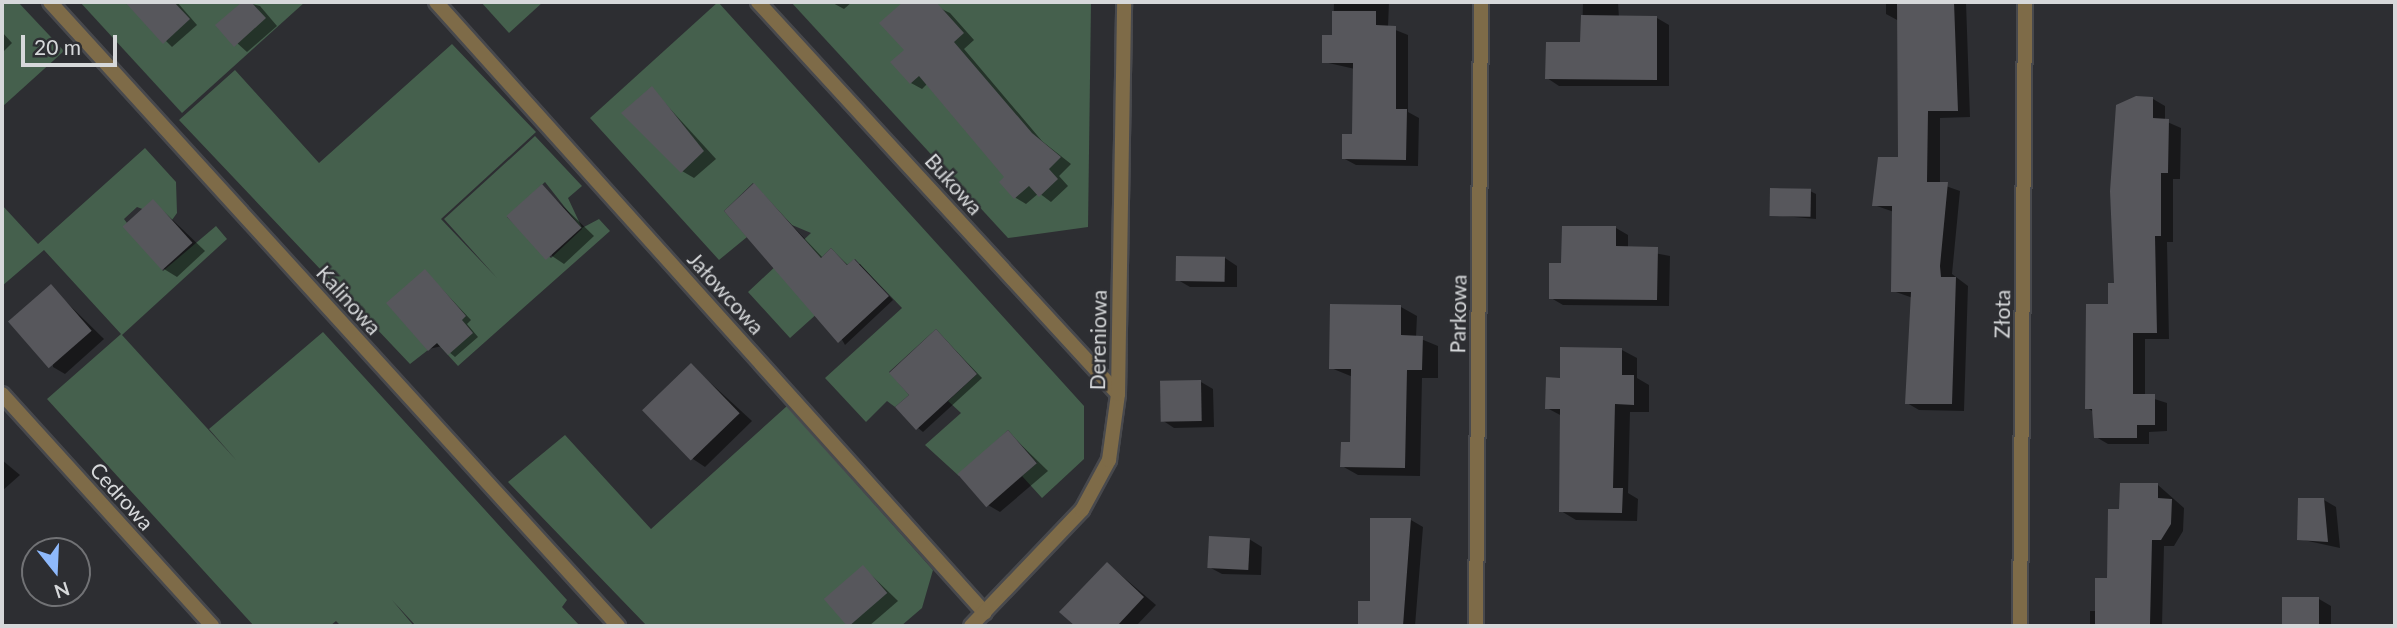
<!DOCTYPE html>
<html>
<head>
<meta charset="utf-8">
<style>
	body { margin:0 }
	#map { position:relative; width:2397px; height:628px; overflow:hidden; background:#2d2e32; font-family:Lato,sans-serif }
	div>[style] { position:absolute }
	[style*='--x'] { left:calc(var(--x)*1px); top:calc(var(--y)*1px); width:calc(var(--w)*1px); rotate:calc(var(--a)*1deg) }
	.green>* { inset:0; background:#45604d }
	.shadow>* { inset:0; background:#0007 }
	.building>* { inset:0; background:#57575c; transform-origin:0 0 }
	.roads { filter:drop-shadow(2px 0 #48494d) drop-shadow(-2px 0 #48494d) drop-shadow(0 2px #48494d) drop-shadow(0 -2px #48494d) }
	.street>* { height:14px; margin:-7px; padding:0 7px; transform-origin:7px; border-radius:7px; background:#7e6b48 }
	span { translate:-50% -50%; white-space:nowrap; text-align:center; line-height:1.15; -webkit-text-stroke:5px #2d2e32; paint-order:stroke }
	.street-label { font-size:21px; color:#d6d8da }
	.frame { position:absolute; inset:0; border:4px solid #d6d8da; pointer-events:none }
	.north { position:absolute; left:21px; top:537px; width:70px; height:70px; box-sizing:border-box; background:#2d2e32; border:2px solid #717275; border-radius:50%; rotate:162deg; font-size:19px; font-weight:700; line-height:28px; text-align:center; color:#d6d8da }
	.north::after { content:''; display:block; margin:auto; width:24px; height:32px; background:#8eb9fc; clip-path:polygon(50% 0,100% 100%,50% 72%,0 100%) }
	.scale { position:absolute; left:21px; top:35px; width:96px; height:32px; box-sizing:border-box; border:4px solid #d6d8da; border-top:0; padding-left:9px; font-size:21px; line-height:24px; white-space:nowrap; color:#d6d8da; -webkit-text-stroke:5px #2d2e32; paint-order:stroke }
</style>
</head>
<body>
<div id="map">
	<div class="green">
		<i style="clip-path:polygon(2px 2px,18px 2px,64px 51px,2px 107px)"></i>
		<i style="clip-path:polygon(80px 2px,305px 2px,182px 113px)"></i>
		<i style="clip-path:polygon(481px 2px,543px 2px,509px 33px)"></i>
		<i style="clip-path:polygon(718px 2px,1084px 406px,1084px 459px,1042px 498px,1022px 476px,1037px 463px,1008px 430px,959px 476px,925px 445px,961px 413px,948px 401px,977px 374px,936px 329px,889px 372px,909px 395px,895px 407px,887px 401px,866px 422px,825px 378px,902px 308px,855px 259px,847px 265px,831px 248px,820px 259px,820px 311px,790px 338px,748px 292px,811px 233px,792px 225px,753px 183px,724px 211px,747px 237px,719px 260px,590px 118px)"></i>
		<i style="clip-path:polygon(791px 2px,1091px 2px,1088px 227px,1008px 238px)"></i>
		<i style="clip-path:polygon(evenodd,452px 44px,536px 132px,441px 219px,497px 278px,444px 219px,535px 136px,582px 186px,568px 198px,582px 228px,599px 219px,610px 231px,458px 366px,437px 343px,410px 364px,179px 120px,235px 70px,319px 163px,452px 44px,545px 182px,582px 229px,551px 258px,507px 217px,545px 182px)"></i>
		<i style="clip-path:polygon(145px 148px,176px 182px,177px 213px,172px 220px,137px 207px,124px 219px,163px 271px,216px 226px,227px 239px,122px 335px,237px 461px,209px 429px,323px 332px,567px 600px,562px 607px,580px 626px,416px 626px,392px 600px,414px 626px,341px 626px,336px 621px,330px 626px,254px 626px,47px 399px,121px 334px,44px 250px,2px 286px,2px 205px,38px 244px)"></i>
		<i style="clip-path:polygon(787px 406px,933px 570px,922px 608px,901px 626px,647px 626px,508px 482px,565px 435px,651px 529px)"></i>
	</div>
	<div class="shadow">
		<i style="clip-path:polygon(127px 2px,177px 2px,197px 25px,172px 47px)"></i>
		<i style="clip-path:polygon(244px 2px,260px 6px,277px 26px,247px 52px,217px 25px)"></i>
		<i style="clip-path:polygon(831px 2px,852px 2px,844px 9px)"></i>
		<i style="clip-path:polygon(906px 2px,927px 2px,950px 13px,974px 40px,964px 49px,1042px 141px,1071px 164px,1059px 176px,1068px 186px,1051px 202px,1039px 193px,1026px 204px,1016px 198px,1001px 182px,1006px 177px,927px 84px,922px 89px,911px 83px,907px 50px,881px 23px)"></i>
		<i style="clip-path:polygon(1334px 2px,1389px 2px,1388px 27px,1408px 35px,1408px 112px,1419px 118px,1418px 166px,1356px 165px,1343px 158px,1353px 136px,1355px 69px,1324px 62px,1333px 37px)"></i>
		<i style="clip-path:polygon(1583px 2px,1618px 2px,1619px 18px,1657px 18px,1669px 25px,1669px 86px,1559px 86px,1547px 78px,1582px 44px)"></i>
		<i style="clip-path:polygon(1886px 2px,1966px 2px,1970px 117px,1940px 118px,1940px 184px,1960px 191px,1952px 274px,1968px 286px,1964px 411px,1919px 410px,1907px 403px,1913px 298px,1893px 291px,1894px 212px,1874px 205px,1879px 158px,1899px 158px,1899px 21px,1886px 14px)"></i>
		<i style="clip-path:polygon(2px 32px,12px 43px,2px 53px)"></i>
		<i style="clip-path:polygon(652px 89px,716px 159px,694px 178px,682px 171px)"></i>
		<i style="clip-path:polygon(2153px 99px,2165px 106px,2165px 121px,2181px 128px,2180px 179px,2173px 179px,2173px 242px,2167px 242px,2169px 339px,2145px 339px,2145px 396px,2167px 403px,2167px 431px,2149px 432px,2149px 444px,2108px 444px,2096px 437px,2094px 412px,2087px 408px,2116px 285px,2117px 106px)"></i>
		<i style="clip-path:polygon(754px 185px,823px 258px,832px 250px,849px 266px,860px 264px,893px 300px,845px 345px)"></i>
		<i style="clip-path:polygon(542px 186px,594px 236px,564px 264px,552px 256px)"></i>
		<i style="clip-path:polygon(1810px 191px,1816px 194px,1816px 219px,1771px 215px)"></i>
		<i style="clip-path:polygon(153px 201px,205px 251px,177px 277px,164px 269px)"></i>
		<i style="clip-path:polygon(1616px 228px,1628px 235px,1628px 248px,1670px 256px,1669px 306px,1563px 305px,1551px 298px,1563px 264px)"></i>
		<i style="clip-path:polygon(1225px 258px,1237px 266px,1237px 287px,1190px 287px,1178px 280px)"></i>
		<i style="clip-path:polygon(425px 271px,471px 320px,467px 324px,478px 337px,455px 357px,442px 346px,429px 349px)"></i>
		<i style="clip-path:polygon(51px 287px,104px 339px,65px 374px,53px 367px)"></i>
		<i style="clip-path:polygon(1401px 307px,1417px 316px,1416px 337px,1438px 346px,1438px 378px,1422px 378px,1420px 476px,1358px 475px,1342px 466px,1352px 444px,1353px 377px,1331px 368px)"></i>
		<i style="clip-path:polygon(937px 331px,982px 378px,923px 432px,918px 428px)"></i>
		<i style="clip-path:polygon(1622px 350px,1637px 358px,1637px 378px,1649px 385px,1649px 412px,1630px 412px,1628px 493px,1638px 499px,1637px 521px,1576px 520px,1561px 511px,1562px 416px,1547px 408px,1562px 379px)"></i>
		<i style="clip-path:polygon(691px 365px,752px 421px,705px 467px,693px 459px)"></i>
		<i style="clip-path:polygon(1201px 382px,1213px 389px,1214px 427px,1174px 428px,1162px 420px)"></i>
		<i style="clip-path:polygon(1008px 432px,1048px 471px,1000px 512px,988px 505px)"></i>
		<i style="clip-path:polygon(2px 460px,20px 475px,2px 491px)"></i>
		<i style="clip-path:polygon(2158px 485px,2184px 508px,2183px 531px,2174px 546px,2164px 546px,2162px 626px,2090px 626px,2090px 611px,2097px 611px,2109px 579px,2121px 511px)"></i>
		<i style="clip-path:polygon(2324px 500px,2336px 507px,2340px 548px,2299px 539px)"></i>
		<i style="clip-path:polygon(1411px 520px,1423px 527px,1415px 626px,1359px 626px,1360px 603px,1372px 603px)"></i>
		<i style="clip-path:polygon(1249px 539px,1262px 547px,1261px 575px,1222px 574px,1209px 567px)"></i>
		<i style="clip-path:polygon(1108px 564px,1156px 605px,1136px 626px,1077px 626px,1062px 612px)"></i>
		<i style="clip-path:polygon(863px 567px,898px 601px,869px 626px,848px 626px,826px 599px)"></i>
		<i style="clip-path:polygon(2284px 599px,2319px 599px,2331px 606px,2331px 626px,2284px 626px)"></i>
	</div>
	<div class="building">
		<i style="clip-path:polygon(125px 2px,174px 2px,190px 19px,163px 44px)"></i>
		<i style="clip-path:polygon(242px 2px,251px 2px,266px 18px,234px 47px,215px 25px)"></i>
		<i style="clip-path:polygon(903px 2px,936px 2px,964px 33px,954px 42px,1032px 133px,1061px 157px,1049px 169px,1058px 179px,1039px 197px,1029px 186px,1014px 199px,999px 182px,1004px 177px,919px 76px,910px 84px,890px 62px,904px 50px,879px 23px)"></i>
		<i style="clip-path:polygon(1897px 2px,1954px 2px,1958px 111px,1928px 111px,1927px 182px,1948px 182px,1940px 266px,1941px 277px,1956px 277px,1952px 404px,1905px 404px,1911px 292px,1891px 292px,1892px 206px,1872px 206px,1878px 157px,1898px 157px)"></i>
		<i style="clip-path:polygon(1332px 11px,1376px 11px,1376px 25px,1396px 26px,1396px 109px,1407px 109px,1406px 160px,1342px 159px,1342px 134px,1352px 134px,1353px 63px,1322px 63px,1322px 35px,1332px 35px)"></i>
		<i style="clip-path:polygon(1581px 15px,1657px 16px,1657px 80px,1545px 79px,1546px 42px,1580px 42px)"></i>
		<i style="clip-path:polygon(652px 86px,704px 151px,681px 173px,621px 113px)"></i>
		<i style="clip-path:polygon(2136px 96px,2153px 97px,2153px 118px,2169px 119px,2168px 173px,2161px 173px,2161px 236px,2155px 236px,2157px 333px,2133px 333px,2133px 394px,2155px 394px,2155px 425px,2137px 425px,2137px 438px,2094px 438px,2092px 409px,2085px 409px,2086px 304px,2108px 304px,2108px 283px,2114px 283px,2110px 191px,2116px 105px)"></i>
		<i style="clip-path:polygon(754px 183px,821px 258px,831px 248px,847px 265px,854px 259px,889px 296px,838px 343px,724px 211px)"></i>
		<i style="left:542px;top:184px;width:59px;height:48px;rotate:48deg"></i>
		<i style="left:1770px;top:188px;width:41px;height:28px;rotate:1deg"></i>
		<i style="left:153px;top:199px;width:59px;height:41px;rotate:48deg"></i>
		<i style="clip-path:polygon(1562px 226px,1616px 226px,1616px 246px,1658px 247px,1657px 300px,1549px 299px,1549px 263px,1561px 263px)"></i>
		<i style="left:1176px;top:256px;width:49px;height:25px;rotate:1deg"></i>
		<i style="clip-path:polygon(425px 269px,466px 316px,462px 320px,473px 333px,448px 355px,437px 343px,428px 351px,386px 303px)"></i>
		<i style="left:51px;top:284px;width:62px;height:57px;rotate:49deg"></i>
		<i style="clip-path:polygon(1330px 304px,1401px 305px,1401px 335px,1423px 336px,1422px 370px,1407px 370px,1405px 468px,1340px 467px,1341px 442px,1350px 442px,1351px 369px,1329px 369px)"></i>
		<i style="clip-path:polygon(936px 329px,977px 374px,916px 430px,895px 407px,909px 395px,889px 373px)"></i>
		<i style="clip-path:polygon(1560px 347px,1622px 348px,1622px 375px,1634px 375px,1634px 405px,1615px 404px,1613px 488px,1623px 488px,1622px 513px,1559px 512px,1560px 409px,1545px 409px,1546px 377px,1560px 378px)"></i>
		<i style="left:691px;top:363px;width:70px;height:68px;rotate:46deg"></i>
		<i style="left:1201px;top:380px;width:41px;height:41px;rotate:89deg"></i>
		<i style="left:1008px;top:430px;width:44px;height:67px;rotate:49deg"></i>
		<i style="clip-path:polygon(2120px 483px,2158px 483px,2158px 498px,2172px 499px,2171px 524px,2161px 540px,2152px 540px,2150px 624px,2095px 626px,2095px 578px,2107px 578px,2108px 509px,2119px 509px)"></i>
		<i style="clip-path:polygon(2298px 498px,2324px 498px,2328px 542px,2297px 540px)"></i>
		<i style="clip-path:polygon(1370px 518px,1411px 518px,1403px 626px,1358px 626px,1358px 601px,1370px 601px)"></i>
		<i style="left:1209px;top:536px;width:41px;height:32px;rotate:3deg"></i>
		<i style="clip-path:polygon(1107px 562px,1144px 597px,1117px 626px,1075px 626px,1059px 612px)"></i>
		<i style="left:863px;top:565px;width:37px;height:52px;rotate:49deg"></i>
		<i style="left:2282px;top:597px;width:37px;height:29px"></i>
	</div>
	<div class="roads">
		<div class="street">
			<i style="--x:50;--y:2;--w:844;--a:47.69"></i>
			<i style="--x:436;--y:2;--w:821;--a:48.06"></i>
			<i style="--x:758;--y:2;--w:532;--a:47.44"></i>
			<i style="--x:2;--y:394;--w:313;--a:47.8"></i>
			<i style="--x:971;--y:626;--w:161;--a:-46.3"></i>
			<i style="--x:1082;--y:510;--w:57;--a:-61.6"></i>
			<i style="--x:1109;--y:460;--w:67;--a:-82.2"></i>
			<i style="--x:1118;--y:394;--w:392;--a:-89.1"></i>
			<i style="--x:1476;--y:626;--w:624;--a:-89.54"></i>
			<i style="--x:2020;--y:626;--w:624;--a:-89.54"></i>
		</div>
	</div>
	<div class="street-label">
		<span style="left:954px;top:184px;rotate:48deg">Bukowa</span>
		<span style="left:726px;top:293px;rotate:48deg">Jałowcowa</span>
		<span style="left:349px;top:300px;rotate:48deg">Kalinowa</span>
		<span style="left:1458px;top:314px;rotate:-89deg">Parkowa</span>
		<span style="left:2002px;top:314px;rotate:-89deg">Złota</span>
		<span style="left:1098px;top:340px;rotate:-89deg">Dereniowa</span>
		<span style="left:122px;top:496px;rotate:48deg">Cedrowa</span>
	</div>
	<div class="frame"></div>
	<div class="north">N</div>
	<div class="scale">20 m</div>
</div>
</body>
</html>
